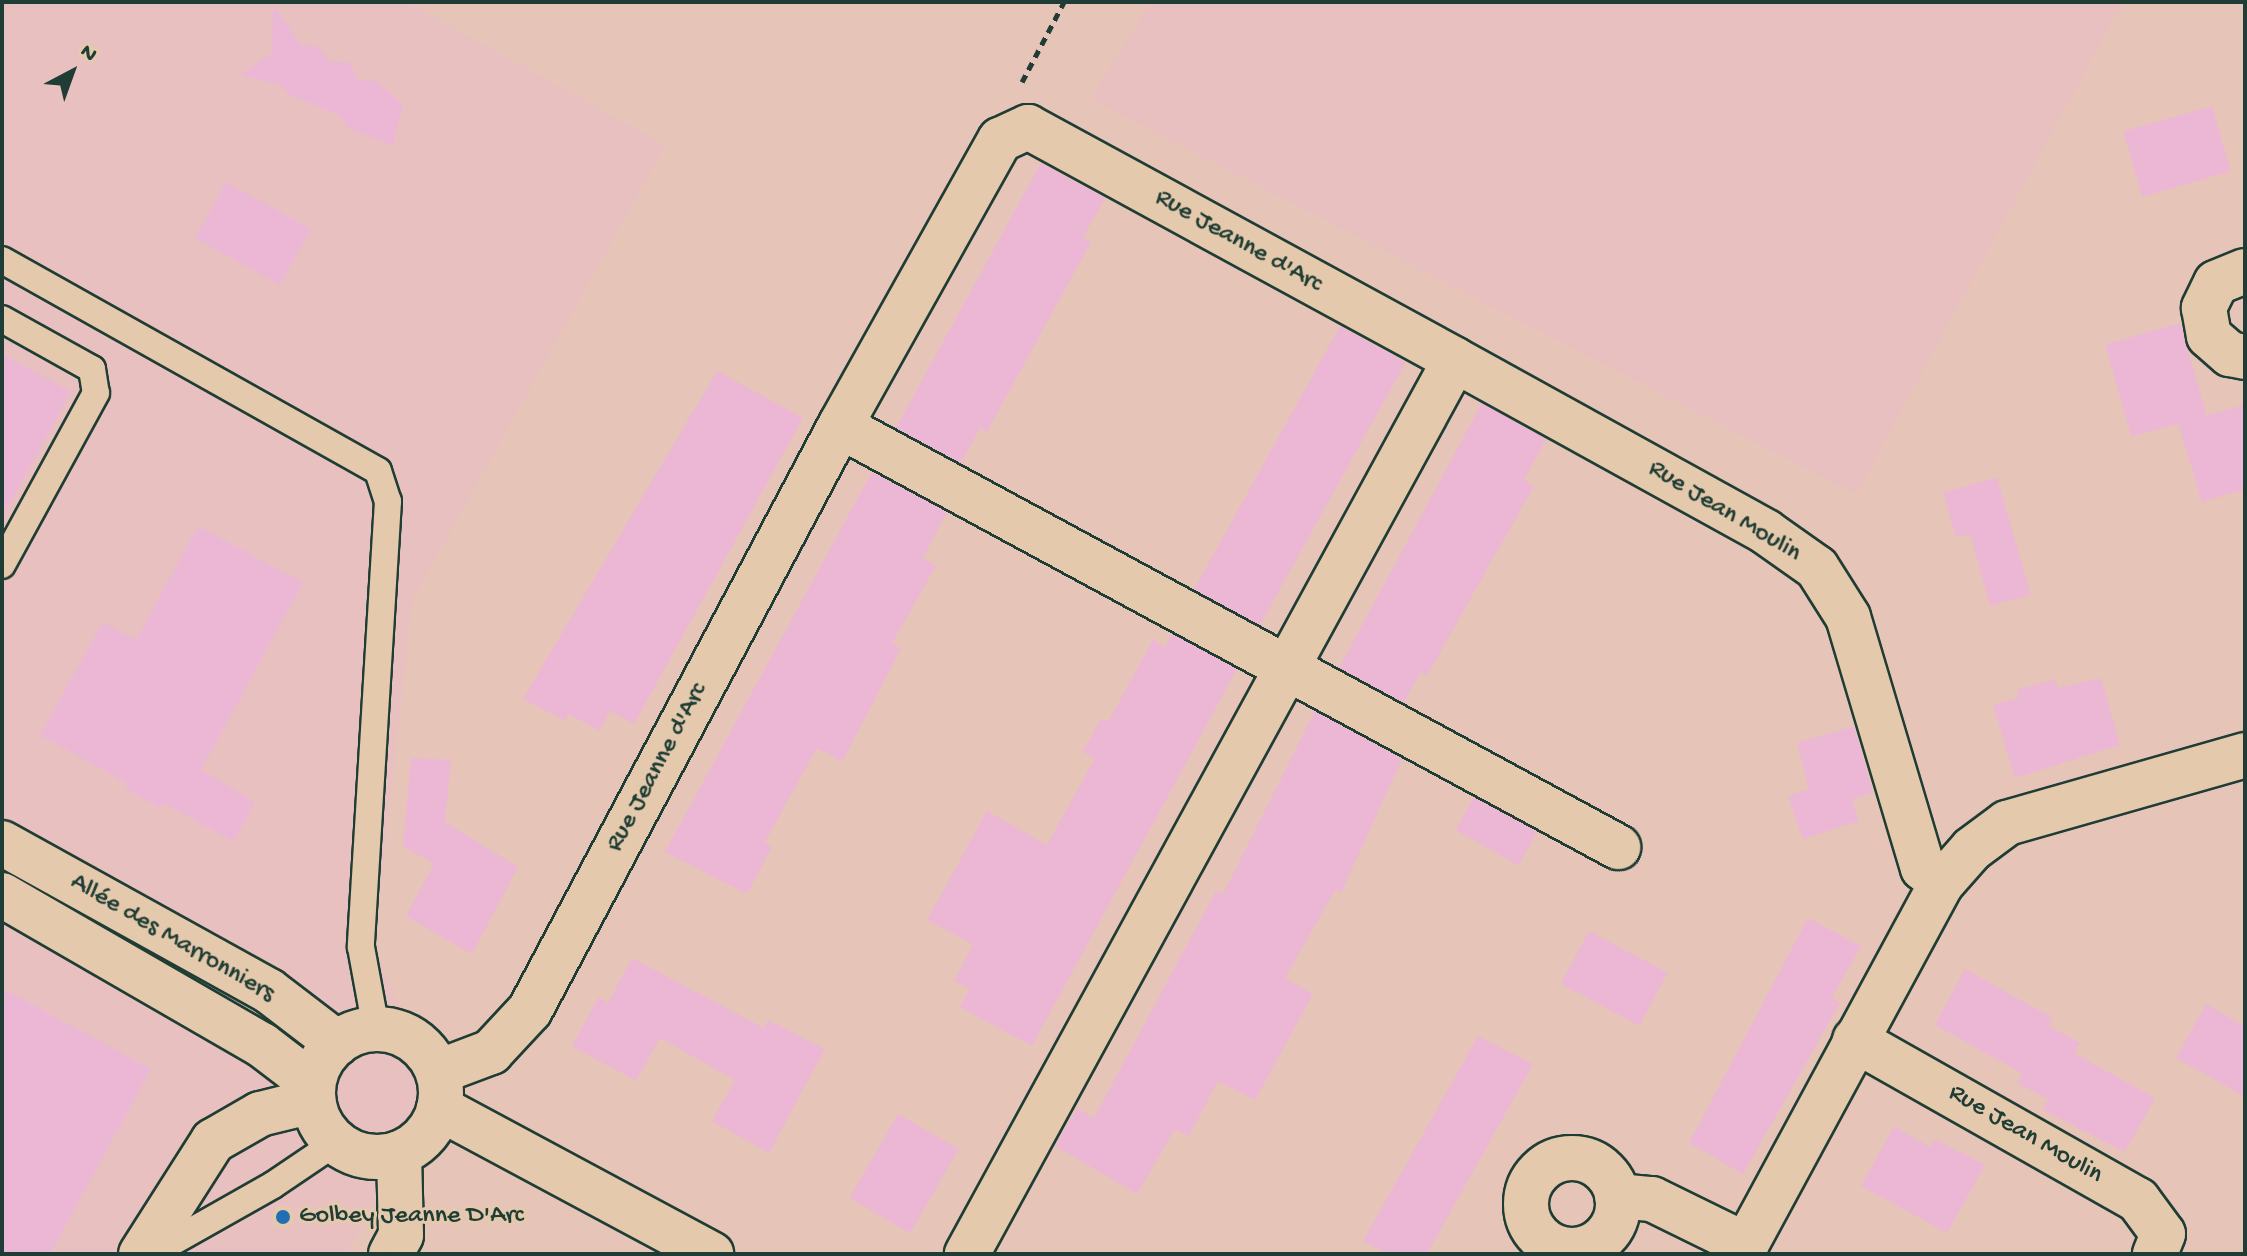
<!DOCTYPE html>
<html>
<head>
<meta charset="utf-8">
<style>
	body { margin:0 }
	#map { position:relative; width:2247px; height:1256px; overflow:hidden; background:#e7c4b8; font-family:"Gochi Hand",sans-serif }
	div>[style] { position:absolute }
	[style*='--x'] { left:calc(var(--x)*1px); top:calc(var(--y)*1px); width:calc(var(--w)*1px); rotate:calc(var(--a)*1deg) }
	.built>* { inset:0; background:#e8c0c0 }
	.building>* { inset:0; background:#ebb7d4; transform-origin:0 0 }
	.path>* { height:5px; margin-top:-2.5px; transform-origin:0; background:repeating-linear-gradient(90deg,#1f3d34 0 8px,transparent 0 14px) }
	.roads { filter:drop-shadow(2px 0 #1f3d34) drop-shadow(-2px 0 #1f3d34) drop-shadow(0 2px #1f3d34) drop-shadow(0 -2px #1f3d34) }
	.service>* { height:26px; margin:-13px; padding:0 13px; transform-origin:13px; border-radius:13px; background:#e5c9ac }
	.minor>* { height:44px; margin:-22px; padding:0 22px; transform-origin:22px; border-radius:22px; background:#e5c9ac }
	.minor>.ring { margin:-22px; padding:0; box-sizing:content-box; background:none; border:44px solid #e5c9ac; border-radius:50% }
	.dots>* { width:22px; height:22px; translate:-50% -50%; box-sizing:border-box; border:4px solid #e5c9ac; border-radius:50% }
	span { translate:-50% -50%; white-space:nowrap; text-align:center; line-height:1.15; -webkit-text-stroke:6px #e5c9ac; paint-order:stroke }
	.street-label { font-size:26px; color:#1f3d34 }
	.poi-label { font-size:26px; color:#1f3d34 }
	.left { translate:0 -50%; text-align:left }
	.frame { position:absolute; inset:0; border:4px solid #1f3d34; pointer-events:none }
	.north { position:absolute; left:32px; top:32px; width:80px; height:80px; -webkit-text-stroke:6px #e5c9ac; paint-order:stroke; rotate:41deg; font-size:22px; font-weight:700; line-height:32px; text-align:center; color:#1f3d34 }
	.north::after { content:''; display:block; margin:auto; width:28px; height:36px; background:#1f3d34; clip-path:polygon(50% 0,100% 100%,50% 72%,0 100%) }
</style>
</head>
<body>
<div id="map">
	<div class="built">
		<i style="clip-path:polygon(2px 2px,416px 2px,414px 6px,666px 145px,413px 599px,374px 944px,434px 1089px,348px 1254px,2px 1254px)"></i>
		<i style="clip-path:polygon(1150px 2px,2123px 2px,1856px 495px,1090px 99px)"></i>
	</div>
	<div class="building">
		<i style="clip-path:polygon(273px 5px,301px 45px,318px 47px,329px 61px,350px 63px,358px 80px,376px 81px,403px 105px,393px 145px,348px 128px,338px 115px,288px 94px,280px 84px,240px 75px,272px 53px)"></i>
		<i style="left:2212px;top:106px;width:68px;height:92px;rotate:74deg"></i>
		<i style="clip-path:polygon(1041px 163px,1105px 198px,1083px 237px,1091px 242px,987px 432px,980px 428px,961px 463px,896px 428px)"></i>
		<i style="left:226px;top:182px;width:97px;height:64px;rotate:29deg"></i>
		<i style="left:2180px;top:323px;width:96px;height:78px;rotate:74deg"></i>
		<i style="left:1340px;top:326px;width:75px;height:301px;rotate:29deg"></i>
		<i style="clip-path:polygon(2px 354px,71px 392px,2px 518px)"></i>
		<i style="clip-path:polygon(717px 371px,803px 418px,634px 724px,610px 711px,599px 731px,569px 714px,565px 721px,523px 699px)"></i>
		<i style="clip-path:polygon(1482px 403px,1546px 439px,1524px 480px,1534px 486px,1427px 676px,1421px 672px,1404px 703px,1339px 668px)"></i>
		<i style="clip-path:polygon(2245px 405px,2245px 489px,2202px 502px,2178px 423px)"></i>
		<i style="clip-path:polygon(872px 472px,947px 512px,923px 558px,936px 566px,892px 643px,901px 649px,842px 762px,817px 748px,765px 842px,772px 847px,747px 894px,665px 852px)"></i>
		<i style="clip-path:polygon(1997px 477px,2031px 595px,1990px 606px,1970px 534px,1956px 537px,1943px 493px)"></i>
		<i style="clip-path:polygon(198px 526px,303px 583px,201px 770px,255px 802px,234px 842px,164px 803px,161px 808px,125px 789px,128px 784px,40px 735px,103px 622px,136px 640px)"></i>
		<i style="clip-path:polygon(1172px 634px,1237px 669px,1032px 1046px,960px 1007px,970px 989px,954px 981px,973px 944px,927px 920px,987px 811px,1047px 845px,1095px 758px,1083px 752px,1101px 718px,1108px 722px,1153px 640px,1165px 647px)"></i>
		<i style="clip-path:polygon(2101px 678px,2120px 745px,2015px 778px,1993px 705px,2019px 697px,2017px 690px,2055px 679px,2058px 688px)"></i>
		<i style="clip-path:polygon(1315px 711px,1402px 759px,1341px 893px,1335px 890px,1285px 978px,1313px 994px,1255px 1100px,1218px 1081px,1189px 1136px,1175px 1129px,1137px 1194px,1055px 1146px,1077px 1108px,1094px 1118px,1216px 891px,1223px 894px)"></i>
		<i style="clip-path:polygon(1854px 726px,1873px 793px,1852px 799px,1859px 821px,1803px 839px,1788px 796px,1809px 789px,1797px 743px)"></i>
		<i style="clip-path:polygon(411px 758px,451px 760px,445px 822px,518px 867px,472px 954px,406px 916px,434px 864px,403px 846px)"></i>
		<i style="left:1474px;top:797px;width:72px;height:38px;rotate:29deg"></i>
		<i style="clip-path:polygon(1808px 918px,1861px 946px,1832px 998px,1840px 1003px,1743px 1174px,1689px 1143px)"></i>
		<i style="left:1589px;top:931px;width:89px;height:60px;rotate:28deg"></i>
		<i style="clip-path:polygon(632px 958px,764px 1028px,768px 1020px,825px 1049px,769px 1153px,712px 1121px,735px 1080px,660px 1038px,636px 1081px,572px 1046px,599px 997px,608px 1003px)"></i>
		<i style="clip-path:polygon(1965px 969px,2053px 1018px,2048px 1025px,2080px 1043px,2074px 1053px,2155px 1098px,2125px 1152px,2043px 1110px,2048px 1099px,2017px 1083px,2022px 1073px,1935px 1025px)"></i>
		<i style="clip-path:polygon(2px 988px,151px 1069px,50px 1254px,2px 1254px)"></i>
		<i style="clip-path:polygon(2206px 1004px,2245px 1026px,2245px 1097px,2176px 1058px)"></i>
		<i style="clip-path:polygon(1478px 1036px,1533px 1064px,1427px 1254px,1387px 1254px,1363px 1241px)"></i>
		<i style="left:898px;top:1114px;width:70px;height:97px;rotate:30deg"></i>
		<i style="clip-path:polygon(1894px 1126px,1930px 1147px,1935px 1139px,1985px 1165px,1947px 1233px,1861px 1186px)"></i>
	</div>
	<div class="path">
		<i style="--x:1022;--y:82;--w:90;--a:-62.3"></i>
	</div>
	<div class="roads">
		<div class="service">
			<i style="--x:2;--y:260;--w:431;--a:29.3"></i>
			<i style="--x:378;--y:471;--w:32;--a:72"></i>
			<i style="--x:388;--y:501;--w:447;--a:93.5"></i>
			<i style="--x:361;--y:947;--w:83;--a:79.6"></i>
			<i style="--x:2;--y:319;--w:103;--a:29.1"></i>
			<i style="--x:92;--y:369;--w:24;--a:81"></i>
			<i style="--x:96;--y:393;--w:196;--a:118.7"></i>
			<i style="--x:151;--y:1254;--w:140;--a:-29.5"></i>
			<i style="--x:273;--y:1185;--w:75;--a:-34.1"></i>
		</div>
		<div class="minor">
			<i style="--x:2245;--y:271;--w:31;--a:158"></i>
			<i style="--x:2216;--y:283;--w:28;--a:116"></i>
			<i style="--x:2204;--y:308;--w:28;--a:80"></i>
			<i style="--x:2209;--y:336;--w:28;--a:41"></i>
			<i style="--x:2230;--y:354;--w:15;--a:11"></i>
			<i style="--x:1455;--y:360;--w:355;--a:28.9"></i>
			<i style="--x:1766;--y:532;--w:62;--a:35.2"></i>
			<i style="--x:1817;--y:568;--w:58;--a:57.7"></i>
			<i style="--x:1848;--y:617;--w:262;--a:73.4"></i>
			<i style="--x:1923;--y:868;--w:24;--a:38"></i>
			<i style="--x:840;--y:426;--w:885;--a:28.42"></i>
			<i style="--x:2;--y:843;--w:305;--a:29"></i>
			<i style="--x:269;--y:991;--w:86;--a:37.4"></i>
			<i style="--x:2;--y:895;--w:300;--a:30"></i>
			<i style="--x:262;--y:1045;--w:64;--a:37.4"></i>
			<i class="ring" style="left:313px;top:1029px;width:84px;height:84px"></i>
			<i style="--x:1855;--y:1040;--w:325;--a:29.5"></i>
			<i style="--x:2138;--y:1200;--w:42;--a:53.7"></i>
			<i style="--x:2163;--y:1234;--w:22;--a:112"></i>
			<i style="--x:438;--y:1072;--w:57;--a:-20.7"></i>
			<i style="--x:491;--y:1052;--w:57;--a:-47.1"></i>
			<i style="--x:530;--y:1010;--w:661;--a:-62.04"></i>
			<i style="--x:840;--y:426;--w:328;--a:-60.8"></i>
			<i style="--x:1000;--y:140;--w:31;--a:-25"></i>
			<i style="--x:1028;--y:127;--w:486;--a:28.6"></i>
			<i style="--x:1455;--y:360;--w:1019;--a:118.63"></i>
			<i style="--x:439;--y:1108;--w:309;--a:28.2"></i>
			<i class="ring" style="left:1526px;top:1158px;width:48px;height:48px"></i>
			<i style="--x:1617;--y:1196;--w:35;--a:5"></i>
			<i style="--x:1652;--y:1199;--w:105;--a:26.1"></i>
			<i style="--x:141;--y:1254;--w:134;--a:-57.5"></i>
			<i style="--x:213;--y:1141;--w:54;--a:-29.9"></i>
			<i style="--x:260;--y:1114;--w:55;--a:-13.8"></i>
			<i style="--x:391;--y:1254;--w:21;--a:-62"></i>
			<i style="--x:401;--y:1235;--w:82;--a:-91.4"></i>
			<i style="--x:1741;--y:1254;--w:422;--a:-61.6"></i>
			<i style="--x:1942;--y:883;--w:45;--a:-48.6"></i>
			<i style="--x:1972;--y:849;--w:44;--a:-36.6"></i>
			<i style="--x:2007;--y:823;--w:248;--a:-15.9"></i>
		</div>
	</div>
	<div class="dots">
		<i style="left:283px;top:1217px;background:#1f6fb2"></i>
	</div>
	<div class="street-label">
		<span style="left:1238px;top:242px;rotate:29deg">Rue Jeanne d'Arc</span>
		<span style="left:1724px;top:512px;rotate:31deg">Rue Jean Moulin</span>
		<span style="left:658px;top:768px;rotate:-62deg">Rue Jeanne d'Arc</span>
		<span style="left:172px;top:939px;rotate:30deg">Allée des Marronniers</span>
		<span style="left:2025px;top:1135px;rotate:30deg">Rue Jean Moulin</span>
	</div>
	<div class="poi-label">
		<span class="left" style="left:299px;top:1217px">Golbey Jeanne D'Arc</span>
	</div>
	<div class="frame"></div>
	<div class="north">N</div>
</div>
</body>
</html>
